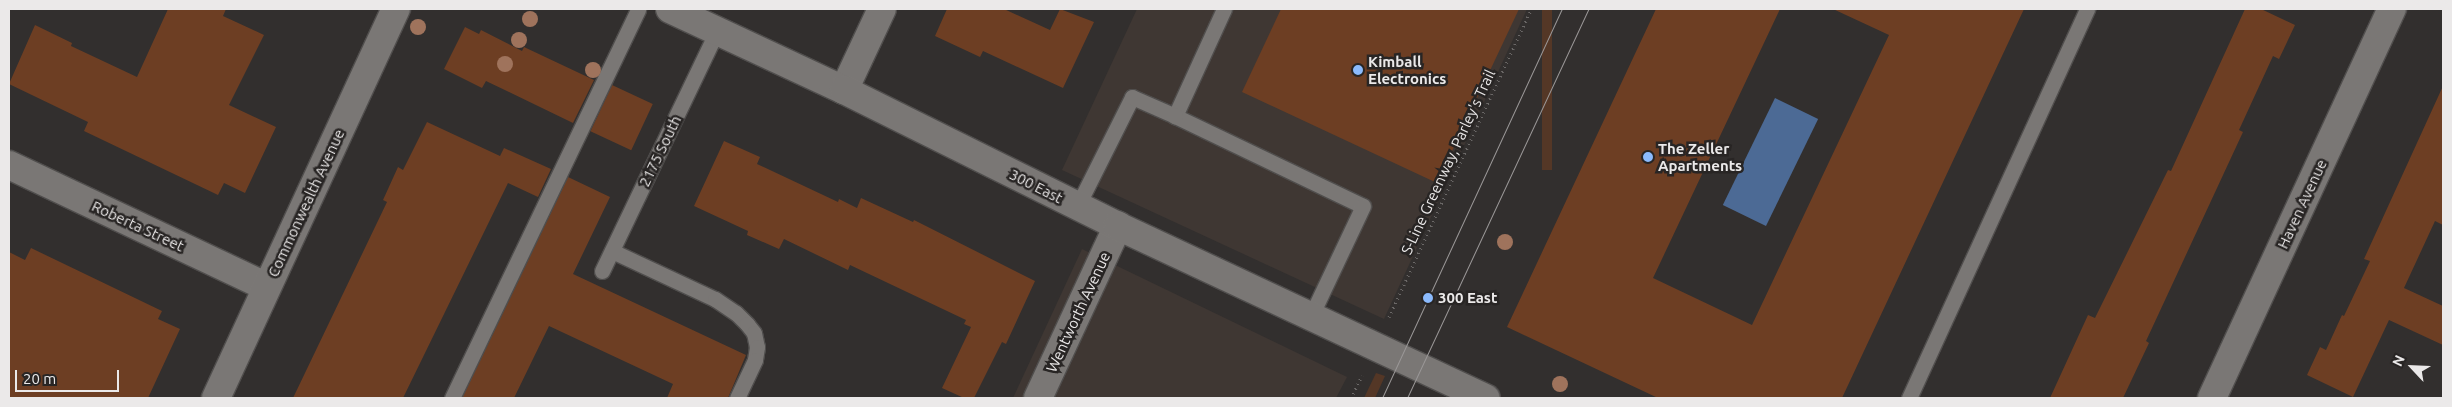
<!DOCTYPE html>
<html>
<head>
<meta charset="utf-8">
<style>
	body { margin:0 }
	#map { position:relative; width:2452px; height:407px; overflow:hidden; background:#322f2e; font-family:Ubuntu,sans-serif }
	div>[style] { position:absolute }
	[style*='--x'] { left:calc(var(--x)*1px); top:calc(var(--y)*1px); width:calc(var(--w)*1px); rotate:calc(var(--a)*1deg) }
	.built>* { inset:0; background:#3f3733 }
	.green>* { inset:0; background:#543726; transform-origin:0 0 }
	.water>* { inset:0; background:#4c6a95; transform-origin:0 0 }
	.building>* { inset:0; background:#6d3e23; transform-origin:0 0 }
	.path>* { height:3px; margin-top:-1.5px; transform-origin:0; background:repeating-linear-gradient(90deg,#6b6867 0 1px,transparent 0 5px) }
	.roads { filter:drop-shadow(1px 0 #504e4d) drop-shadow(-1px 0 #504e4d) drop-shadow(0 1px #504e4d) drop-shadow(0 -1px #504e4d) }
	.service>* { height:15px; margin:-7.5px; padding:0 7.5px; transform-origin:7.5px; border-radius:7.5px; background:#7a7775 }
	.minor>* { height:28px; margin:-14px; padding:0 14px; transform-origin:14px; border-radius:14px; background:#7a7775 }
	.tertiary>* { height:28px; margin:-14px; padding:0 14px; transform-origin:14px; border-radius:14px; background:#7a7775 }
	.tram>* { height:1px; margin:-0.5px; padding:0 0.5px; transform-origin:0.5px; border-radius:0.5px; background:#9a9797 }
	.trees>* { width:16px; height:16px; margin:-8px; border-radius:50%; background:#9f735c }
	.dots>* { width:14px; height:14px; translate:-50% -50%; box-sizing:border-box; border:2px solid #282524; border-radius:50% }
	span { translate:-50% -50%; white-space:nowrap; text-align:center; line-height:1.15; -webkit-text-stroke:5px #282524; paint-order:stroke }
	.poi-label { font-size:15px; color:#ebe9e9; font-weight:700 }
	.left { translate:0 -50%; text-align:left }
	.street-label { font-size:15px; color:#ebe9e9 }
	.frame { position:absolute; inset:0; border:10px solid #ebe9e9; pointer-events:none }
	.north { position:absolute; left:2387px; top:342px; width:50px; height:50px; -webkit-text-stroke:4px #282524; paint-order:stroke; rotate:295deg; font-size:14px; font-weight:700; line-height:20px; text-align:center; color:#ebe9e9 }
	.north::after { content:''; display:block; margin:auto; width:18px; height:22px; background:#ebe9e9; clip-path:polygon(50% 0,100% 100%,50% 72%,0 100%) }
	.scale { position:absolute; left:15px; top:370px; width:104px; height:22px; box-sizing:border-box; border:2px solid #ebe9e9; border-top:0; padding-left:6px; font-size:15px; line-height:18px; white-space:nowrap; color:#ebe9e9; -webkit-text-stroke:4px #282524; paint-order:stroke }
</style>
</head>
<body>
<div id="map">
	<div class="built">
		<i style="clip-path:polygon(1137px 9px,1527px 9px,1384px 319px,1062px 170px)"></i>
		<i style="clip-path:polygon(1082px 249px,1347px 377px,1336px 398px,1013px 398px)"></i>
	</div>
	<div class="green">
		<i style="left:1542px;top:9px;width:10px;height:161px"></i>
		<i style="clip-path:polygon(1376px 373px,1385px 376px,1375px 398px,1364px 398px)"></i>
	</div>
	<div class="water">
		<i style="left:1775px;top:98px;width:48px;height:119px;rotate:26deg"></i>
	</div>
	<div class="building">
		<i style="clip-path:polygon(168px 9px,226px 9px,223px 16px,264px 35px,229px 105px,276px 127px,245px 193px,224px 183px,218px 195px,84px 131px,88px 122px,9px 84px,35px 25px,72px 43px,71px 46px,137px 77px)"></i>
		<i style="clip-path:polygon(947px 9px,1004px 9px,1050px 30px,1060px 9px,1094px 22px,1063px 88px,983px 51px,980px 57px,935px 36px)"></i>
		<i style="clip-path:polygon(1281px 9px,1519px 9px,1437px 183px,1242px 92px)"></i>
		<i style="clip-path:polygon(1656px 9px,1780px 9px,1653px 278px,1752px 325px,1889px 35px,1833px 9px,2024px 9px,1842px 398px,1658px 398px,1507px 327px)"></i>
		<i style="clip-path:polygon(2245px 9px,2261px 9px,2295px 25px,2279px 59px,2273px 56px,2239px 130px,2243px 132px,2146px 341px,2149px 343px,2123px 398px,2050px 398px,2088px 315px,2095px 318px,2168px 170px,2171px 171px)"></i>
		<i style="clip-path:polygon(465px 27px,479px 34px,481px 30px,522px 51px,524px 47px,594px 80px,573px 123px,486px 81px,482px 88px,444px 69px)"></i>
		<i style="left:612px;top:85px;width:45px;height:51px;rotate:25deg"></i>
		<i style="clip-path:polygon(2443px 86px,2443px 225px,2435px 221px,2404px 288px,2443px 306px,2443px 345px,2389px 320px,2353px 397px,2307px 375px,2320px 347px,2326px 350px,2342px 315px,2344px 316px,2370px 261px,2364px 259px)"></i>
		<i style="clip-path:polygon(427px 122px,500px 156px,504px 148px,551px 169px,538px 197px,508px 183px,403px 398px,293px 398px,387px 202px,383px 200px,398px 167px,403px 170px)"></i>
		<i style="clip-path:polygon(724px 141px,760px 157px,757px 164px,838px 202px,839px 199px,857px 208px,861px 198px,913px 222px,914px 220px,1035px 281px,1006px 344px,1002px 342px,974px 398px,964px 398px,942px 388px,971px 327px,964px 324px,966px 320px,850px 265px,848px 270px,784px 239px,779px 249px,747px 235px,748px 231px,694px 206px)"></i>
		<i style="clip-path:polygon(568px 177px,610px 197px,573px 274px,746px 355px,728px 398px,667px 398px,673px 384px,549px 326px,514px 398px,462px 398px)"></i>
		<i style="clip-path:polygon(31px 248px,162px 311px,158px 319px,180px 329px,148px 398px,9px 398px,9px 252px,25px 260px)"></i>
	</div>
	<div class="path">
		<i style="--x:1389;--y:317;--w:339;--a:-65.2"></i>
		<i style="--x:1351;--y:398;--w:25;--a:-64"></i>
	</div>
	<div class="roads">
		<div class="service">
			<i style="--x:1224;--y:9;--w:118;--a:114.6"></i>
			<i style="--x:1175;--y:116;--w:208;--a:25.6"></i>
			<i style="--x:1363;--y:206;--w:122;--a:115.3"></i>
			<i style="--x:1077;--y:207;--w:123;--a:-63.4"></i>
			<i style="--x:1132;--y:97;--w:47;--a:23.8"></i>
			<i style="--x:612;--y:251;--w:114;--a:25"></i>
			<i style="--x:715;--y:299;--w:25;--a:34"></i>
			<i style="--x:736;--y:313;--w:16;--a:45"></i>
			<i style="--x:747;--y:324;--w:11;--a:52"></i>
			<i style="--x:754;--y:333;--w:14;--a:78"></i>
			<i style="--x:757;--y:347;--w:13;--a:99"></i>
			<i style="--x:755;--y:360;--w:42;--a:115.3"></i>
			<i style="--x:602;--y:271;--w:266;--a:-64.4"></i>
			<i style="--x:452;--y:398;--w:431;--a:-64.4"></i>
			<i style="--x:1909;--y:398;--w:428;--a:-65.4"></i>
		</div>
		<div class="minor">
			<i style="--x:844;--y:90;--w:89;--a:-64.9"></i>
			<i style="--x:9;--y:165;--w:285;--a:25.3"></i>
			<i style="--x:216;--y:398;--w:429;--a:-65.2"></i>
			<i style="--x:1038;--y:398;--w:190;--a:-65.1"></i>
			<i style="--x:2212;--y:398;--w:429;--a:-65.2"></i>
		</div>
		<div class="tertiary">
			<i style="--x:670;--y:9;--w:192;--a:25"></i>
			<i style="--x:844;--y:90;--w:306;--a:26.4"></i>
			<i style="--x:1118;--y:226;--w:406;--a:25.1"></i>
		</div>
	</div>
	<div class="tram">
		<i style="--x:1382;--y:398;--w:429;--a:-65.2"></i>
		<i style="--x:1407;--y:398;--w:429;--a:-65"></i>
	</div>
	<div class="trees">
		<i style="left:530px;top:19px"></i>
		<i style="left:418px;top:27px"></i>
		<i style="left:519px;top:40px"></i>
		<i style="left:505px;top:64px"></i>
		<i style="left:593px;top:70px"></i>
		<i style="left:1505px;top:242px"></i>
		<i style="left:1560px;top:384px"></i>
	</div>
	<div class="dots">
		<i style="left:1358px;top:70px;background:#8bbafc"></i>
		<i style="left:1648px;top:157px;background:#8bbafc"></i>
		<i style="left:1428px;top:298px;background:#8bbafc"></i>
	</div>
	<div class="poi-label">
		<span class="left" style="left:1368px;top:70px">Kimball<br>Electronics</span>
		<span class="left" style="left:1658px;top:157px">The Zeller<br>Apartments</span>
		<span class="left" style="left:1438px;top:298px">300 East</span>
	</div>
	<div class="street-label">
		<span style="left:660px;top:151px;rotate:-64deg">2175 South</span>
		<span style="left:1448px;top:162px;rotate:-65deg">S-Line Greenway, Parley's Trail</span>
		<span style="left:1036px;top:186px;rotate:27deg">300 East</span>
		<span style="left:306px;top:203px;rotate:-65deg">Commonwealth Avenue</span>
		<span style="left:2302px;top:204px;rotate:-65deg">Haven Avenue</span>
		<span style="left:138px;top:226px;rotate:25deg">Roberta Street</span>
		<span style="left:1078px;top:312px;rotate:-65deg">Wentworth Avenue</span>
	</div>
	<div class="frame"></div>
	<div class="north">N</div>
	<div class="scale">20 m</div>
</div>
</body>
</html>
